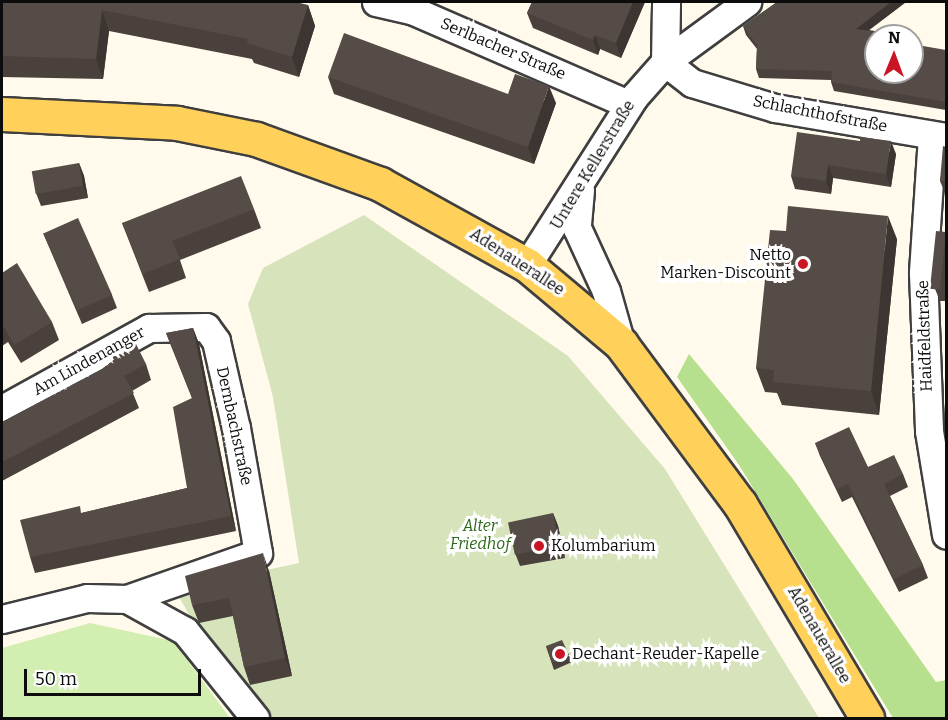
<!DOCTYPE html>
<html>
<head>
<meta charset="utf-8">
<style>
	body { margin:0 }
	#map { position:relative; width:948px; height:720px; overflow:hidden; background:#fffaeb; font-family:Bitter,serif }
	div>[style] { position:absolute }
	[style*='--x'] { left:calc(var(--x)*1px); top:calc(var(--y)*1px); width:calc(var(--w)*1px); rotate:calc(var(--a)*1deg) }
	.green>* { inset:0; background:#d2eeb0 }
	.forest>* { inset:0; background:#b6e08d }
	.cemetery>* { inset:0; background:#d7e3ba }
	.roads { filter:drop-shadow(2px 0 #3f3f3f) drop-shadow(-2px 0 #3f3f3f) drop-shadow(0 2px #3f3f3f) drop-shadow(0 -2px #3f3f3f) }
	.minor>* { height:27px; margin:-13.5px; padding:0 13.5px; transform-origin:13.5px; border-radius:13.5px; background:#fff }
	.major>* { height:33px; margin:-16.5px; padding:0 16.5px; transform-origin:16.5px; border-radius:16.5px; background:#ffd15b }
	.wall>* { inset:0; background:#4a413d }
	.shaded-wall>* { inset:0; background:#3c3532 }
	.building>* { inset:0; background:#564c47; transform-origin:0 0 }
	.dots>* { width:16px; height:16px; translate:-50% -50%; box-sizing:border-box; border:3px solid #fff; border-radius:50% }
	span { translate:-50% -50%; white-space:nowrap; text-align:center; line-height:1.15; -webkit-text-stroke:6px #fff; paint-order:stroke }
	.street-label { font-size:16px; color:#0c0c0c }
	.poi-label { font-size:16px; color:#0c0c0c }
	.right { translate:-100% -50%; text-align:right }
	.left { translate:0 -50%; text-align:left }
	.park-label { font-size:16px; color:#2a6a16; font-style:italic }
	.frame { position:absolute; inset:0; border:3px solid #0c0c0c; pointer-events:none }
	.north { position:absolute; left:864px; top:24px; width:60px; height:60px; box-sizing:border-box; background:#fff; border:2px solid #9e9e9e; border-radius:50%; rotate:1deg; font-size:16px; font-weight:700; line-height:24px; text-align:center; color:#0c0c0c }
	.north::after { content:''; display:block; margin:auto; width:21px; height:27px; background:#ca1525; clip-path:polygon(50% 0,100% 100%,50% 72%,0 100%) }
	.scale { position:absolute; left:24px; top:669px; width:177px; height:27px; box-sizing:border-box; border:3px solid #0c0c0c; border-top:0; padding-left:8px; font-size:18px; line-height:21px; white-space:nowrap; color:#0c0c0c; -webkit-text-stroke:4px #fff; paint-order:stroke }
</style>
</head>
<body>
<div id="map">
	<div class="green">
		<i style="clip-path:polygon(90px 623px,173px 641px,230px 718px,2px 718px,2px 648px)"></i>
	</div>
	<div class="forest">
		<i style="clip-path:polygon(689px 354px,793px 479px,936px 682px,946px 680px,946px 718px,893px 718px,739px 465px,677px 377px)"></i>
	</div>
	<div class="cemetery">
		<i style="clip-path:polygon(364px 215px,568px 356px,665px 469px,819px 718px,273px 718px,194px 623px,175px 590px,299px 563px,273px 397px,248px 304px,263px 268px)"></i>
	</div>
	<div class="roads">
		<div class="minor">
			<i style="--x:376;--y:2;--w:39;--a:13"></i>
			<i style="--x:414;--y:11;--w:233;--a:23.5"></i>
			<i style="--x:665;--y:62;--w:34;--a:38"></i>
			<i style="--x:692;--y:83;--w:87;--a:16.8"></i>
			<i style="--x:775;--y:108;--w:173;--a:9.6"></i>
			<i style="--x:665;--y:62;--w:60;--a:-89"></i>
			<i style="--x:932;--y:136;--w:137;--a:93.8"></i>
			<i style="--x:923;--y:273;--w:158;--a:87.8"></i>
			<i style="--x:929;--y:431;--w:105;--a:80.7"></i>
			<i style="--x:580;--y:190;--w:38;--a:95"></i>
			<i style="--x:577;--y:228;--w:69;--a:65.3"></i>
			<i style="--x:606;--y:291;--w:55;--a:74.2"></i>
			<i style="--x:527;--y:265;--w:199;--a:-57.5"></i>
			<i style="--x:634;--y:97;--w:47;--a:-48.5"></i>
			<i style="--x:665;--y:62;--w:102;--a:-36.2"></i>
			<i style="--x:2;--y:409;--w:168;--a:-28.9"></i>
			<i style="--x:149;--y:328;--w:57;--a:-1"></i>
			<i style="--x:206;--y:327;--w:17;--a:54"></i>
			<i style="--x:216;--y:341;--w:89;--a:77.1"></i>
			<i style="--x:236;--y:428;--w:127;--a:80"></i>
			<i style="--x:258;--y:553;--w:139;--a:160.7"></i>
			<i style="--x:127;--y:599;--w:40;--a:-178.6"></i>
			<i style="--x:87;--y:598;--w:88;--a:166.1"></i>
			<i style="--x:127;--y:599;--w:66;--a:28.9"></i>
			<i style="--x:185;--y:631;--w:112;--a:51.2"></i>
		</div>
		<div class="major">
			<i style="--x:2;--y:114;--w:175;--a:2.9"></i>
			<i style="--x:177;--y:123;--w:81;--a:11.4"></i>
			<i style="--x:256;--y:139;--w:132;--a:19.9"></i>
			<i style="--x:380;--y:184;--w:168;--a:28.9"></i>
			<i style="--x:527;--y:265;--w:123;--a:40"></i>
			<i style="--x:621;--y:344;--w:199;--a:53.4"></i>
			<i style="--x:740;--y:504;--w:249;--a:59.3"></i>
		</div>
	</div>
	<div class="wall">
		<i style="clip-path:polygon(2px 2px,308px 5px,315px 26px,299px 77px,254px 63px,252px 59px,109px 31px,103px 79px,2px 77px)"></i>
		<i style="clip-path:polygon(532px 2px,645px 2px,621px 58px,600px 49px,598px 55px,533px 28px,527px 13px)"></i>
		<i style="clip-path:polygon(777px 2px,906px 2px,869px 30px,887px 33px,888px 36px,876px 36px,876px 72px,919px 68px,946px 50px,946px 110px,834px 91px,831px 82px,831px 80px,759px 78px,756px 69px,757px 49px,746px 35px,743px 26px)"></i>
		<i style="clip-path:polygon(328px 77px,556px 103px,534px 164px,334px 94px)"></i>
		<i style="clip-path:polygon(860px 141px,896px 154px,891px 187px,833px 178px,831px 194px,795px 189px,791px 176px)"></i>
		<i style="clip-path:polygon(946px 147px,946px 193px,945px 193px,940px 181px)"></i>
		<i style="clip-path:polygon(79px 163px,84px 176px,88px 198px,41px 206px,36px 193px)"></i>
		<i style="clip-path:polygon(254px 209px,261px 228px,180px 260px,186px 278px,149px 292px,122px 223px)"></i>
		<i style="clip-path:polygon(946px 232px,946px 304px,946px 301px,940px 301px,935px 289px)"></i>
		<i style="clip-path:polygon(43px 233px,112px 295px,117px 308px,82px 324px)"></i>
		<i style="clip-path:polygon(897px 239px,879px 415px,782px 405px,777px 393px,765px 392px,756px 368px)"></i>
		<i style="clip-path:polygon(2px 273px,52px 322px,59px 340px,21px 363px,8px 342px,2px 346px)"></i>
		<i style="clip-path:polygon(193px 328px,199px 344px,236px 531px,35px 573px,30px 557px,82px 513px,187px 488px,192px 398px,166px 333px)"></i>
		<i style="clip-path:polygon(111px 353px,146px 364px,151px 380px,132px 391px,139px 408px,2px 481px,2px 422px,102px 369px,114px 360px)"></i>
		<i style="clip-path:polygon(815px 443px,868px 467px,903px 474px,908px 487px,890px 496px,923px 565px,928px 578px,899px 592px,852px 497px,842px 502px,820px 456px)"></i>
		<i style="clip-path:polygon(553px 513px,558px 526px,565px 558px,520px 566px,515px 553px)"></i>
		<i style="clip-path:polygon(269px 571px,292px 676px,250px 685px,244px 667px,233px 616px,199px 623px,192px 605px)"></i>
		<i style="clip-path:polygon(546px 646px,569px 655px,572px 662px,554px 670px)"></i>
	</div>
	<div class="shaded-wall">
		<i style="clip-path:polygon(633px 2px,645px 2px,621px 58px,616px 43px)"></i>
		<i style="clip-path:polygon(891px 2px,906px 2px,860px 37px,856px 29px)"></i>
		<i style="clip-path:polygon(308px 5px,315px 26px,299px 77px,292px 57px)"></i>
		<i style="clip-path:polygon(102px 10px,109px 31px,103px 79px,96px 59px)"></i>
		<i style="clip-path:polygon(595px 35px,600px 49px,598px 55px,593px 40px)"></i>
		<i style="clip-path:polygon(549px 86px,556px 103px,534px 164px,528px 147px)"></i>
		<i style="clip-path:polygon(891px 141px,896px 154px,891px 187px,886px 174px)"></i>
		<i style="clip-path:polygon(79px 163px,84px 176px,88px 198px,83px 186px)"></i>
		<i style="clip-path:polygon(828px 165px,833px 178px,831px 194px,826px 181px)"></i>
		<i style="clip-path:polygon(888px 216px,897px 239px,879px 415px,871px 391px)"></i>
		<i style="clip-path:polygon(193px 328px,199px 344px,236px 531px,231px 516px)"></i>
		<i style="clip-path:polygon(553px 513px,558px 526px,565px 558px,560px 545px)"></i>
		<i style="clip-path:polygon(263px 553px,269px 571px,292px 676px,285px 658px)"></i>
	</div>
	<div class="building">
		<i style="clip-path:polygon(2px 2px,296px 2px,308px 5px,292px 57px,247px 43px,248px 39px,102px 10px,96px 59px,2px 56px)"></i>
		<i style="clip-path:polygon(532px 2px,633px 2px,616px 43px,595px 35px,593px 40px,527px 13px)"></i>
		<i style="clip-path:polygon(777px 2px,891px 2px,856px 29px,887px 33px,887px 36px,876px 36px,876px 72px,912px 72px,912px 67px,919px 68px,923px 46px,946px 50px,946px 102px,831px 82px,832px 71px,756px 69px,757px 45px,743px 26px)"></i>
		<i style="clip-path:polygon(344px 33px,508px 94px,515px 74px,549px 86px,528px 147px,328px 77px)"></i>
		<i style="clip-path:polygon(797px 132px,860px 141px,860px 137px,891px 141px,886px 174px,828px 165px,826px 181px,791px 176px)"></i>
		<i style="clip-path:polygon(943px 146px,946px 147px,946px 181px,940px 181px)"></i>
		<i style="left:79px;top:163px;width:23px;height:48px;rotate:80deg"></i>
		<i style="clip-path:polygon(241px 176px,254px 209px,172px 241px,180px 259px,143px 274px,122px 223px)"></i>
		<i style="clip-path:polygon(788px 206px,888px 216px,871px 391px,773px 382px,774px 370px,756px 368px,770px 230px,786px 231px)"></i>
		<i style="left:78px;top:218px;width:84px;height:38px;rotate:66deg"></i>
		<i style="left:936px;top:231px;width:10px;height:58px;rotate:6deg"></i>
		<i style="clip-path:polygon(17px 263px,52px 322px,14px 345px,2px 324px,2px 273px)"></i>
		<i style="clip-path:polygon(193px 328px,231px 516px,30px 557px,20px 520px,80px 506px,81px 513px,187px 488px,173px 407px,192px 398px,166px 333px)"></i>
		<i style="clip-path:polygon(134px 340px,146px 364px,124px 376px,134px 393px,2px 462px,2px 422px,102px 369px,115px 359px,111px 353px)"></i>
		<i style="clip-path:polygon(849px 427px,868px 467px,894px 455px,903px 474px,884px 484px,923px 565px,894px 579px,848px 484px,837px 489px,815px 443px)"></i>
		<i style="left:553px;top:513px;width:33px;height:46px;rotate:78deg"></i>
		<i style="clip-path:polygon(263px 553px,285px 658px,244px 667px,229px 598px,192px 605px,185px 576px)"></i>
		<i style="clip-path:polygon(562px 640px,569px 655px,552px 663px,546px 646px)"></i>
	</div>
	<div class="dots">
		<i style="left:803px;top:264px;background:#ca1525"></i>
		<i style="left:539px;top:546px;background:#ca1525"></i>
		<i style="left:560px;top:654px;background:#ca1525"></i>
	</div>
	<div class="street-label">
		<span style="left:503px;top:49px;rotate:23deg">Serlbacher Straße</span>
		<span style="left:820px;top:114px;rotate:11deg">Schlachthofstraße</span>
		<span style="left:593px;top:165px;rotate:-59deg">Untere Kellerstraße</span>
		<span style="left:517px;top:262px;rotate:33deg">Adenauerallee</span>
		<span style="left:925px;top:336px;rotate:-92deg">Haidfeldstraße</span>
		<span style="left:89px;top:361px;rotate:-29deg">Am Lindenanger</span>
		<span style="left:234px;top:426px;rotate:78deg">Dernbachstraße</span>
		<span style="left:819px;top:635px;rotate:60deg">Adenauerallee</span>
	</div>
	<div class="poi-label">
		<span class="right" style="left:791px;top:264px">Netto<br>Marken-Discount</span>
		<span class="left" style="left:551px;top:546px">Kolumbarium</span>
		<span class="left" style="left:572px;top:654px">Dechant-Reuder-Kapelle</span>
	</div>
	<div class="park-label">
		<span style="left:480px;top:535px">Alter<br>Friedhof</span>
	</div>
	<div class="frame"></div>
	<div class="north">N</div>
	<div class="scale">50 m</div>
</div>
</body>
</html>
